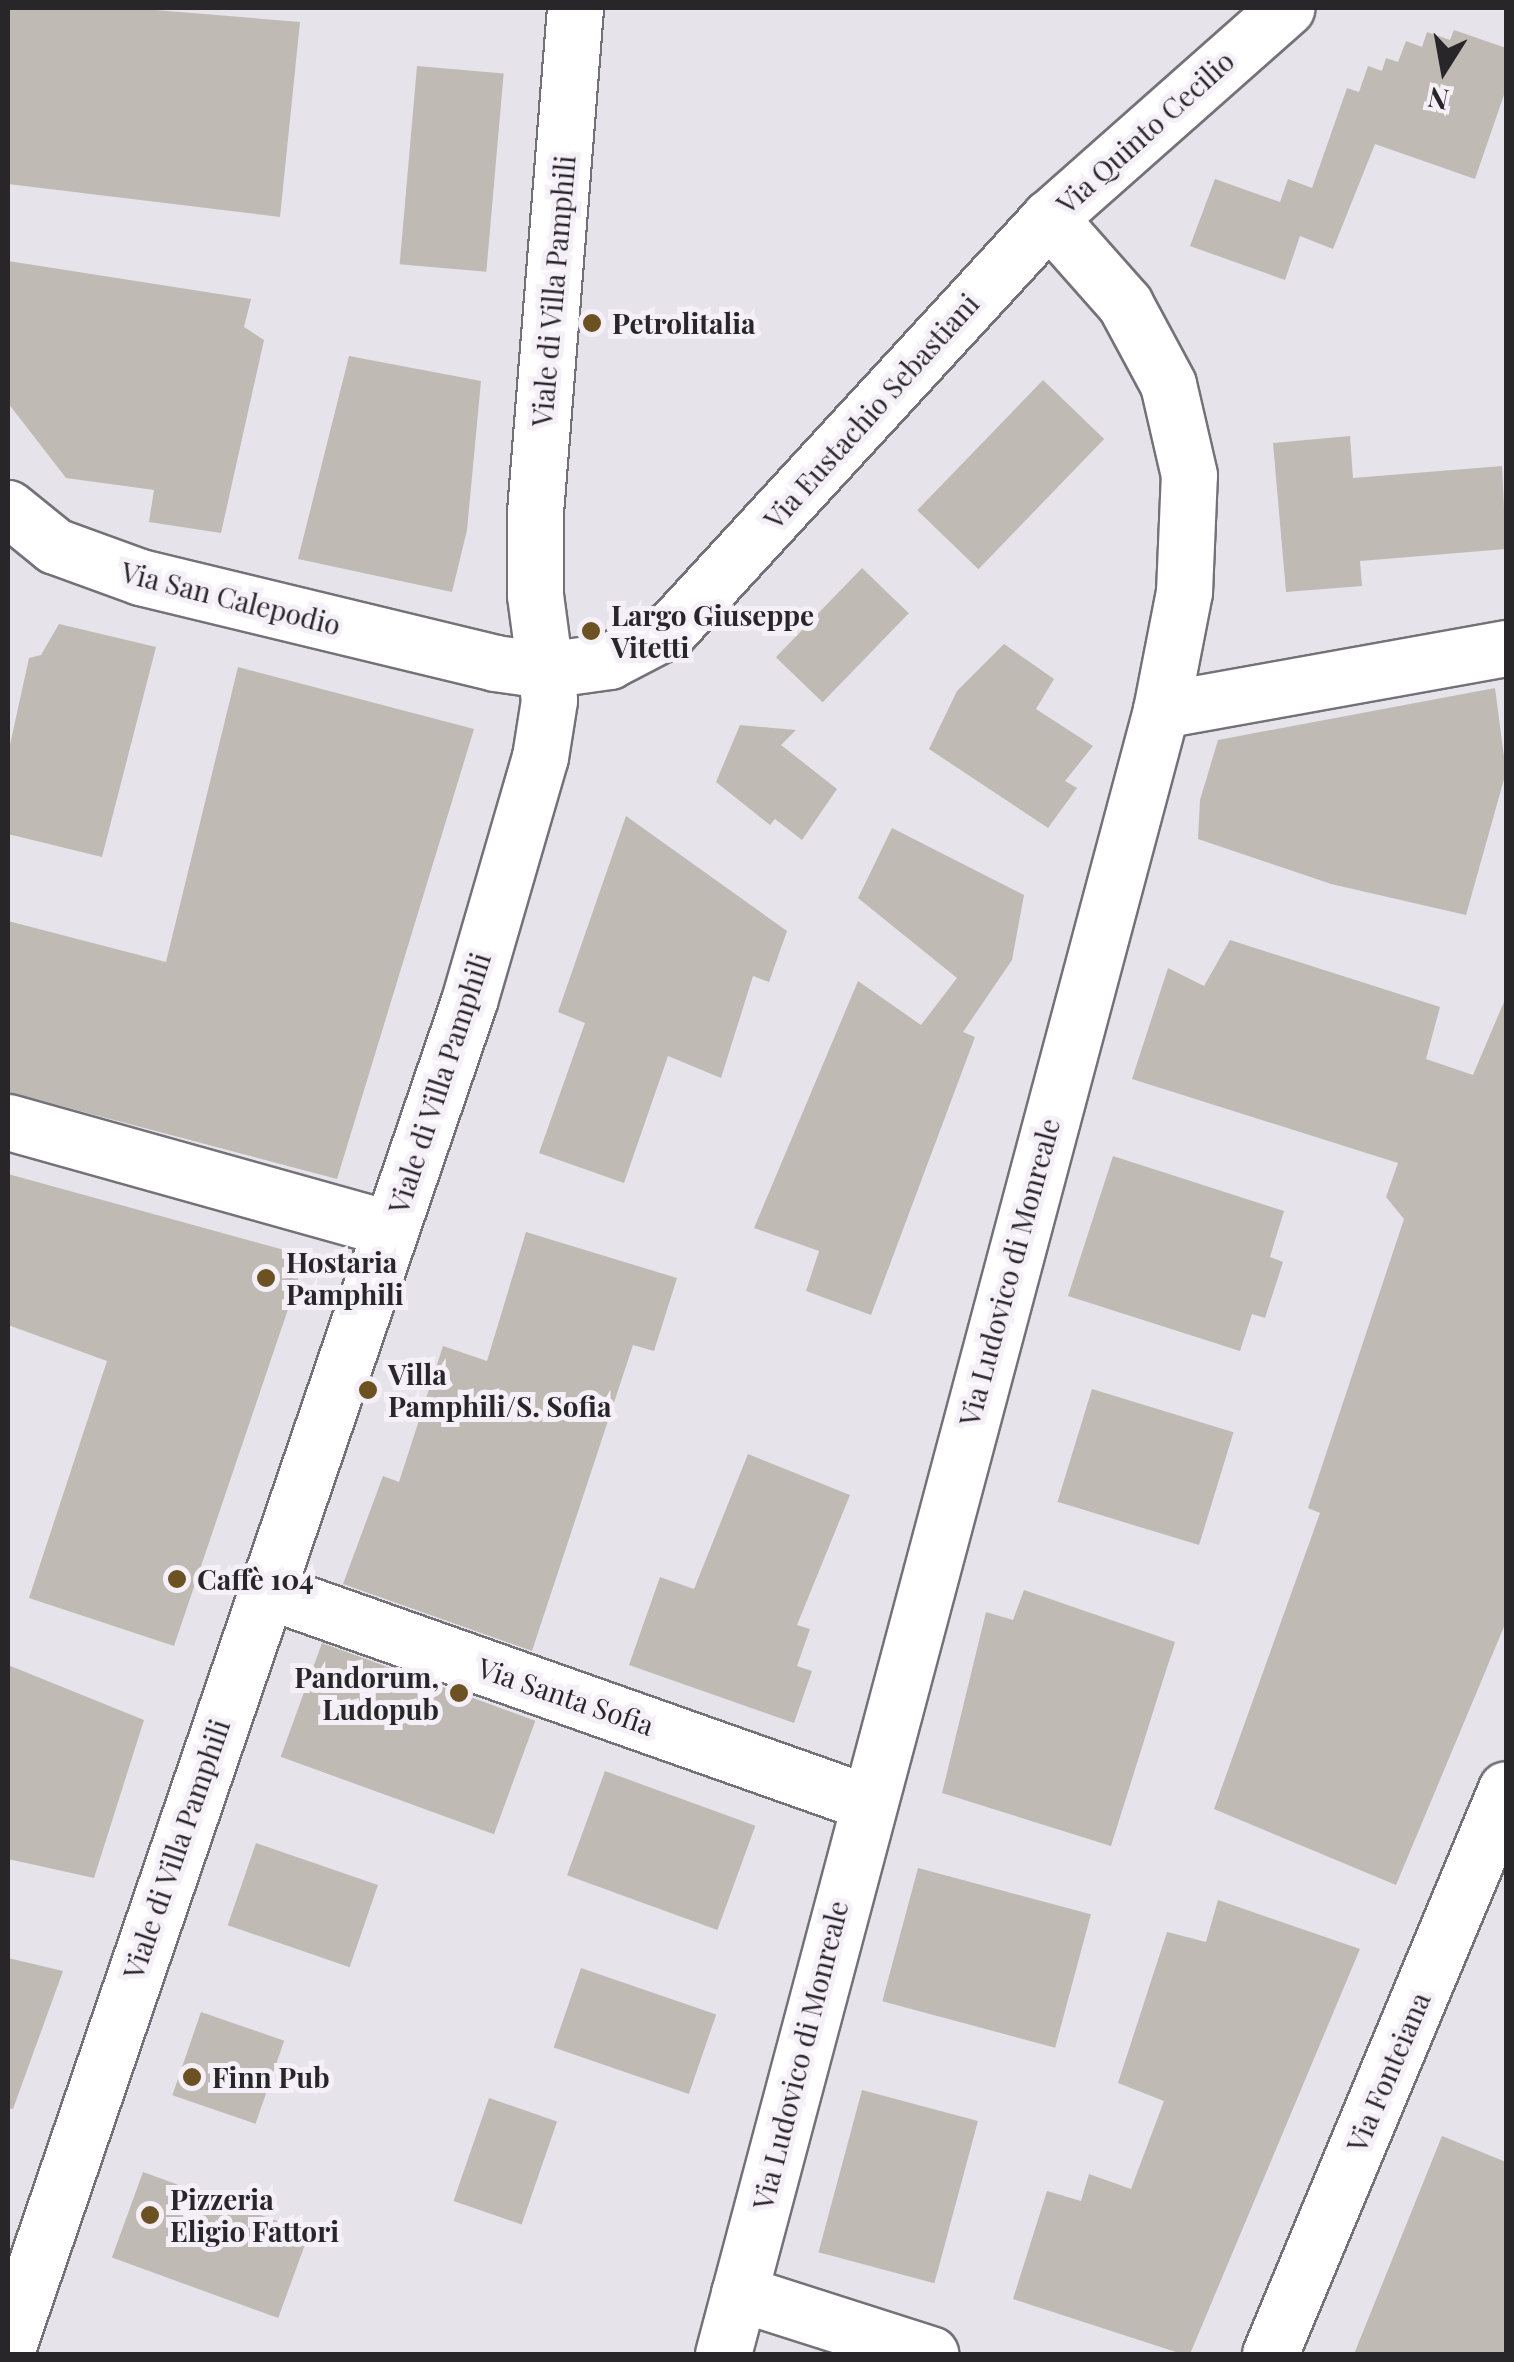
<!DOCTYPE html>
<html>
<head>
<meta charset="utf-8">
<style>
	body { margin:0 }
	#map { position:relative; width:1514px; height:2362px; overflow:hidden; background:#e7e3eb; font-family:"Playfair Display",serif }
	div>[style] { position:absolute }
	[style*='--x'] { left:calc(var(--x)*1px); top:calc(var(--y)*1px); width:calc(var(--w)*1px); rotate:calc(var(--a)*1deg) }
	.building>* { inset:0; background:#bfbab3; transform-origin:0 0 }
	.roads { filter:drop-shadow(2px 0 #757178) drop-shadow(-2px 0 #757178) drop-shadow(0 2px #757178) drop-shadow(0 -2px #757178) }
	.minor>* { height:55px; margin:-27.5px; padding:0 27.5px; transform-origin:27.5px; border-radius:27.5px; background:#fff }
	.tertiary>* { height:55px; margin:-27.5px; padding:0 27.5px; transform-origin:27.5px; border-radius:27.5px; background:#fff }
	.dots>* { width:28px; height:28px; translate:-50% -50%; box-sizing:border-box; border:5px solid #f5f0f8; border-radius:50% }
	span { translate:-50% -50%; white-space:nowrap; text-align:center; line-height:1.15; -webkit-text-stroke:10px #f5f0f8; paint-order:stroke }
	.street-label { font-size:28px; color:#282629 }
	.poi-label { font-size:28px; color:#282629; font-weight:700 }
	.left { translate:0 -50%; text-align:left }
	.right { translate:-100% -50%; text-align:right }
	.frame { position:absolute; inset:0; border:10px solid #282629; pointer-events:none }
	.north { position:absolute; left:1394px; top:20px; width:100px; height:100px; -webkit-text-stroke:8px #f5f0f8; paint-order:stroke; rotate:191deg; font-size:28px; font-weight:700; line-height:40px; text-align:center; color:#282629 }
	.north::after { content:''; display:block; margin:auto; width:35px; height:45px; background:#282629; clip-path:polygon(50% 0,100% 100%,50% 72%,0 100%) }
</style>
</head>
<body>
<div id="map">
	<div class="building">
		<i style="clip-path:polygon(8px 8px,131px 8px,300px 22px,280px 217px,8px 184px)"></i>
		<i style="clip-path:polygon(1454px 30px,1506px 48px,1506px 89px,1475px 179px,1375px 144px,1333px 249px,1300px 236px,1285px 280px,1190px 246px,1215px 179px,1280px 202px,1288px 179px,1312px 188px,1347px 88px,1359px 92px,1368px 66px,1382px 71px,1386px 58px,1398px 62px,1406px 41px,1422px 47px,1427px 32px,1450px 40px)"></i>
		<i style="left:417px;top:66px;width:87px;height:199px;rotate:5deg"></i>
		<i style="clip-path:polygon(8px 261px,251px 299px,244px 327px,264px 340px,221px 533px,149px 522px,154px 490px,66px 478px,8px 403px)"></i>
		<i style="clip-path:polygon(349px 356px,481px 381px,467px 530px,452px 592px,298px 559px)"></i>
		<i style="left:1043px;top:380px;width:85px;height:181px;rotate:44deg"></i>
		<i style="clip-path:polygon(1350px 436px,1353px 478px,1502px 466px,1506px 549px,1360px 561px,1362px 586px,1286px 592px,1273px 443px)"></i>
		<i style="left:862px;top:568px;width:65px;height:124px;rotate:44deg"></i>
		<i style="clip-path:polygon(59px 624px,156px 647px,102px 857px,8px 834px,8px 754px,29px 658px,41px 655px)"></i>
		<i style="clip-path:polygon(1004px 644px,1054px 679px,1036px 709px,1093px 746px,1065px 781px,1077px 788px,1048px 828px,929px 749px,957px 691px)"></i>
		<i style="clip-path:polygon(238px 667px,474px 729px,337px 1179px,8px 1092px,8px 921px,166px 962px)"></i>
		<i style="clip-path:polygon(1495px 688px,1506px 772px,1466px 915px,1331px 884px,1198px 839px,1200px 800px,1218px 740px)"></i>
		<i style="clip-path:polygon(740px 725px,796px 730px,781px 745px,837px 789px,802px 840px,775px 819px,770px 825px,716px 782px)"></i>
		<i style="clip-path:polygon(626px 816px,787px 931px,769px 982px,753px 976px,721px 1078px,668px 1056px,624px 1183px,539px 1153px,585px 1023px,558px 1012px)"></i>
		<i style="clip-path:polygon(892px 828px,1024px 895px,1012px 960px,963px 1032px,975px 1037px,871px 1315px,806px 1291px,819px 1251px,754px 1228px,858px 981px,921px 1025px,957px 978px,858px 898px)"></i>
		<i style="clip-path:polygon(1230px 940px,1440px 1007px,1426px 1059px,1473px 1075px,1506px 997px,1506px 1622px,1396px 1885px,1214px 1809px,1320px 1513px,1308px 1508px,1404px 1219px,1386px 1197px,1398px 1163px,1132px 1079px,1168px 968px,1204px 986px)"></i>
		<i style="clip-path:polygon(1113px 1156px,1284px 1211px,1270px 1257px,1283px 1262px,1265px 1318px,1252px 1314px,1240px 1351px,1068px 1296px)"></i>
		<i style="clip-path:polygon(8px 1174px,306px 1256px,174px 1646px,29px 1598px,107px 1361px,8px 1325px)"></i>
		<i style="clip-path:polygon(526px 1232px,677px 1278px,654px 1351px,633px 1345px,532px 1651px,343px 1584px,383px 1476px,399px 1482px,443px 1346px,487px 1361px)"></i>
		<i style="left:1092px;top:1389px;width:148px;height:118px;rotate:17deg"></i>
		<i style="clip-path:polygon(748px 1454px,850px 1495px,797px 1625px,810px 1629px,797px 1666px,812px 1671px,794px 1723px,629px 1665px,660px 1577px,694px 1589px)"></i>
		<i style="clip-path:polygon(1024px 1590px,1175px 1642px,1111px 1846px,942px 1793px,986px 1612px,1013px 1620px)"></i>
		<i style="left:322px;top:1643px;width:227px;height:121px;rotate:20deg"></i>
		<i style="clip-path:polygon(8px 1665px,144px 1720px,94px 1878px,8px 1859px)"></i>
		<i style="left:605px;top:1771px;width:160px;height:111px;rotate:20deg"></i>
		<i style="left:256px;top:1843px;width:129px;height:87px;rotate:19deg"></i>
		<i style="left:918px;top:1868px;width:179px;height:138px;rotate:15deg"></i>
		<i style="clip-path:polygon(1218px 1900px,1360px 1949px,1190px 2354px,1182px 2354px,1013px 2299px,1047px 2191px,1081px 2201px,1089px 2174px,1131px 2189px,1164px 2101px,1118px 2083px,1167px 1932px,1206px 1942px)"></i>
		<i style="clip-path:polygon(8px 1958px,63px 1971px,13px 2109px,8px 2108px)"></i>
		<i style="left:581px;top:1968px;width:143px;height:84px;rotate:19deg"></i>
		<i style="left:201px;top:2012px;width:88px;height:88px;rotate:19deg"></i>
		<i style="left:862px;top:2090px;width:120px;height:168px;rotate:15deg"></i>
		<i style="left:489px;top:2098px;width:72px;height:109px;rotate:19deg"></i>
		<i style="clip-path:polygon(1442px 2136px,1506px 2162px,1506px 2354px,1354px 2354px)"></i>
		<i style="left:143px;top:2172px;width:177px;height:91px;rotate:20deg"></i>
	</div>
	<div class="roads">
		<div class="minor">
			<i style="--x:8;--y:508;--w:60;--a:39"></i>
			<i style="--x:55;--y:546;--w:90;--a:20"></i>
			<i style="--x:140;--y:577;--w:365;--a:13.6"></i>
			<i style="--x:495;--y:663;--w:50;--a:8"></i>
			<i style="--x:545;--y:670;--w:65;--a:-8"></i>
			<i style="--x:609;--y:661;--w:71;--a:-27.6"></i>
			<i style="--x:672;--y:628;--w:557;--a:-47.4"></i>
			<i style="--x:1049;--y:218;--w:317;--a:-41.5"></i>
			<i style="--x:1161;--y:710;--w:351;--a:-10.2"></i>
			<i style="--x:8;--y:1122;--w:397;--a:15.6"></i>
			<i style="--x:266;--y:1590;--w:636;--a:19.46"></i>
			<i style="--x:739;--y:2293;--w:201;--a:17.7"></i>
			<i style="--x:8;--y:2346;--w:1422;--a:-71.08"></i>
			<i style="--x:469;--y:1001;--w:254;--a:-73.8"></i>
			<i style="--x:540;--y:757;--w:58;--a:-81"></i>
			<i style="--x:549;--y:700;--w:106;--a:-97.6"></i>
			<i style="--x:535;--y:595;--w:83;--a:-90"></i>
			<i style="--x:535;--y:512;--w:506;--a:-85.46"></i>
			<i style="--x:723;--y:2354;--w:1701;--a:-75.08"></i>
			<i style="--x:1161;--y:710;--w:120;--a:-79"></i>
			<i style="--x:1184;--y:592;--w:117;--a:-87.6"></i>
			<i style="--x:1189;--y:475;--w:93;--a:-103"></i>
			<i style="--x:1168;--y:384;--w:91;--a:-118.3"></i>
			<i style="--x:1125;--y:304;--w:115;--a:-131.5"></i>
		</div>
		<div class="tertiary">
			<i style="--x:1270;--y:2354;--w:612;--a:-67.33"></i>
		</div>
	</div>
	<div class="dots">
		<i style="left:592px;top:323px;background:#6c5123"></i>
		<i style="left:591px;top:631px;background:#6c5123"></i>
		<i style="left:266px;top:1278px;background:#6c5123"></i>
		<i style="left:368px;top:1390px;background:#6c5123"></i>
		<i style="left:177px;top:1579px;background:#6c5123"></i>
		<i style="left:459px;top:1693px;background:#6c5123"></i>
		<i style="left:192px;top:2077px;background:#6c5123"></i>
		<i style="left:150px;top:2215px;background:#6c5123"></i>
	</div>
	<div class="street-label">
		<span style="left:1145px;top:132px;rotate:-42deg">Via Quinto Cecilio</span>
		<span style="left:553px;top:291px;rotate:-85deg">Viale di Villa Pamphili</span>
		<span style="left:871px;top:411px;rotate:-48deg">Via Eustachio Sebastiani</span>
		<span style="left:231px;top:598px;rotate:14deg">Via San Calepodio</span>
		<span style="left:439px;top:1083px;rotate:-72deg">Viale di Villa Pamphili</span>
		<span style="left:1009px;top:1272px;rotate:-75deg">Via Ludovico di Monreale</span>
		<span style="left:566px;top:1696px;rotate:19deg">Via Santa Sofia</span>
		<span style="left:176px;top:1849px;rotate:-71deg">Viale di Villa Pamphili</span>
		<span style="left:800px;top:2055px;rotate:-76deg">Via Ludovico di Monreale</span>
		<span style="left:1388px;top:2072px;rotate:-67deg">Via Fonteiana</span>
	</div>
	<div class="poi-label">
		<span class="left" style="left:612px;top:323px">Petrolitalia</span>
		<span class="left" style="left:611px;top:631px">Largo Giuseppe<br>Vitetti</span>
		<span class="left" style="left:286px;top:1278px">Hostaria<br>Pamphili</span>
		<span class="left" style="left:388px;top:1390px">Villa<br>Pamphili/S. Sofia</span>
		<span class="left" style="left:197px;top:1579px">Caffè 104</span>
		<span class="right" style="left:439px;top:1693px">Pandorum,<br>Ludopub</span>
		<span class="left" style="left:212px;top:2077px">Finn Pub</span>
		<span class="left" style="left:170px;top:2215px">Pizzeria<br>Eligio Fattori</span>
	</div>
	<div class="frame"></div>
	<div class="north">N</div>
</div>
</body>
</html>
